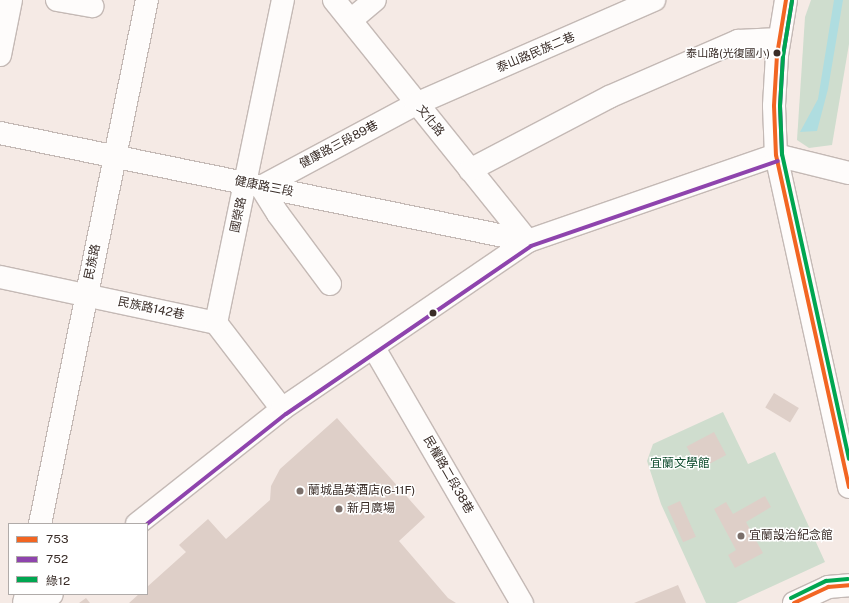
<!DOCTYPE html>
<html>
<head>
<meta charset="utf-8">
<style>
	body { margin:0 }
	#map { position:relative; width:849px; height:603px; overflow:hidden; background:#f5eae5; font-family:"Public Sans","Noto Sans TC",sans-serif }
	div>[style] { position:absolute }
	[style*='--x'] { left:calc(var(--x)*1px); top:calc(var(--y)*1px); width:calc(var(--w)*1px); rotate:calc(var(--a)*1deg) }
	.green>* { inset:0; background:#cfddce }
	.water>* { inset:0; background:#afdde0 }
	.building>* { inset:0; background:#decfc8; transform-origin:0 0 }
	.roads { filter:drop-shadow(1px 0 #c4b9b5) drop-shadow(-1px 0 #c4b9b5) drop-shadow(0 1px #c4b9b5) drop-shadow(0 -1px #c4b9b5) }
	.minor>* { height:22px; margin:-11px; padding:0 11px; transform-origin:11px; border-radius:11px; background:#fefcfb }
	.major>* { height:22px; margin:-11px; padding:0 11px; transform-origin:11px; border-radius:11px; background:#fefcfb }
	.bus-1>* { height:4px; margin:-2px; padding:0 2px; transform-origin:2px; border-radius:2px; background:#f26522 }
	.bus-2>* { height:4px; margin:-2px; padding:0 2px; transform-origin:2px; border-radius:2px; background:#8e44ad }
	.bus-3>* { height:4px; margin:-2px; padding:0 2px; transform-origin:2px; border-radius:2px; background:#00a651 }
	.dots>* { width:11px; height:11px; translate:-50% -50%; box-sizing:border-box; border:2px solid #fff; border-radius:50% }
	span { translate:-50% -50%; white-space:nowrap; text-align:center; line-height:1.15; -webkit-text-stroke:3px #fff; paint-order:stroke }
	.bus-label { font-size:11px; color:#3a2d28 }
	.right { translate:-100% -50%; text-align:right }
	.street-label { font-size:12px; color:#3a2d28 }
	.park-label { font-size:12px; color:#0b492b }
	.poi-label { font-size:12px; color:#3a2d28 }
	.left { translate:0 -50%; text-align:left }
	.legend { position:absolute; left:8px; top:523px; width:140px; height:72px; box-sizing:border-box; background:#fff; border:1px solid #b0aba9; margin:0; padding:5px 7px; list-style:none; font-size:12px; color:#3a2d28 }
	.legend li { display:flex; align-items:center; gap:8px; height:20px }
	.legend b { width:20px; border:1px solid #b0aba9 }
</style>
</head>
<body>
<div id="map">
	<div class="green">
		<i style="clip-path:polygon(811px 0,849px 0,849px 44px,832px 145px,809px 148px,797px 140px,805px 17px)"></i>
		<i style="clip-path:polygon(723px 412px,748px 464px,775px 452px,825px 562px,736px 603px,706px 603px,661px 504px,647px 461px,653px 444px)"></i>
	</div>
	<div class="water">
		<i style="clip-path:polygon(834px 0,843px 0,828px 89px,817px 131px,800px 132px,818px 99px)"></i>
	</div>
	<div class="building">
		<i style="left:774px;top:393px;width:29px;height:17px;rotate:31deg"></i>
		<i style="clip-path:polygon(337px 418px,425px 517px,399px 541px,448px 598px,456px 603px,129px 603px,139px 594px,147px 594px,147px 587px,186px 552px,179px 545px,208px 519px,226px 539px,270px 500px,271px 486px,280px 469px)"></i>
		<i style="left:714px;top:432px;width:26px;height:31px;rotate:62deg"></i>
		<i style="clip-path:polygon(765px 496px,771px 507px,746px 522px,763px 553px,735px 568px,728px 555px,736px 550px,714px 509px,726px 502px,733px 514px)"></i>
		<i style="left:680px;top:501px;width:39px;height:14px;rotate:66deg"></i>
		<i style="clip-path:polygon(678px 585px,686px 603px,634px 603px)"></i>
		<i style="clip-path:polygon(86px 598px,90px 603px,79px 603px)"></i>
	</div>
	<div class="roads">
		<div class="minor">
			<i style="--x:57;--y:0;--w:36;--a:10"></i>
			<i style="--x:334;--y:0;--w:309;--a:51.2"></i>
			<i style="--x:351;--y:20;--w:31;--a:-40"></i>
			<i style="--x:0;--y:55;--w:56;--a:-78.7"></i>
			<i style="--x:0;--y:133;--w:539;--a:11.56"></i>
			<i style="--x:470;--y:170;--w:157;--a:-27.7"></i>
			<i style="--x:609;--y:97;--w:141;--a:-23.5"></i>
			<i style="--x:738;--y:41;--w:41;--a:-2.8"></i>
			<i style="--x:0;--y:277;--w:221;--a:12"></i>
			<i style="--x:330;--y:284;--w:87;--a:-126.6"></i>
			<i style="--x:278;--y:214;--w:32;--a:-122"></i>
			<i style="--x:261;--y:187;--w:176;--a:-28.2"></i>
			<i style="--x:416;--y:104;--w:260;--a:-23.6"></i>
			<i style="--x:374;--y:348;--w:295;--a:59.9"></i>
			<i style="--x:282;--y:409;--w:108;--a:-127.5"></i>
			<i style="--x:216;--y:323;--w:330;--a:-78.3"></i>
			<i style="--x:40;--y:524;--w:535;--a:-78.46"></i>
			<i style="--x:137;--y:524;--w:185;--a:-38.4"></i>
			<i style="--x:282;--y:409;--w:298;--a:-34.3"></i>
			<i style="--x:528;--y:241;--w:262;--a:-19.1"></i>
			<i style="--x:776;--y:155;--w:75;--a:13.9"></i>
			<i style="--x:24;--y:603;--w:9;--a:-77"></i>
			<i style="--x:42;--y:603;--w:13;--a:-42"></i>
		</div>
		<div class="major">
			<i style="--x:786;--y:0;--w:56;--a:99.3"></i>
			<i style="--x:777;--y:55;--w:51;--a:93.4"></i>
			<i style="--x:774;--y:106;--w:49;--a:87.7"></i>
			<i style="--x:776;--y:155;--w:340;--a:77.6"></i>
			<i style="--x:794;--y:603;--w:38;--a:-25"></i>
			<i style="--x:828;--y:587;--w:21;--a:-5"></i>
		</div>
	</div>
	<div class="bus-1">
		<i style="--x:786;--y:0;--w:56;--a:99.3"></i>
		<i style="--x:777;--y:55;--w:51;--a:93.4"></i>
		<i style="--x:774;--y:106;--w:49;--a:87.7"></i>
		<i style="--x:776;--y:155;--w:340;--a:77.6"></i>
		<i style="--x:794;--y:603;--w:38;--a:-25"></i>
		<i style="--x:828;--y:587;--w:21;--a:-5"></i>
	</div>
	<div class="bus-2">
		<i style="--x:782;--y:155;--w:49;--a:-92.3"></i>
		<i style="--x:780;--y:106;--w:50;--a:-86.6"></i>
		<i style="--x:783;--y:56;--w:56;--a:-80.7"></i>
		<i style="--x:147;--y:524;--w:177;--a:-38.4"></i>
		<i style="--x:286;--y:414;--w:297;--a:-34.4"></i>
		<i style="--x:531;--y:246;--w:261;--a:-19"></i>
	</div>
	<div class="bus-3">
		<i style="--x:792;--y:1;--w:56;--a:99.3"></i>
		<i style="--x:783;--y:56;--w:50;--a:93.4"></i>
		<i style="--x:780;--y:106;--w:48;--a:87.6"></i>
		<i style="--x:782;--y:154;--w:312;--a:77.6"></i>
		<i style="--x:791;--y:598;--w:39;--a:-26"></i>
		<i style="--x:826;--y:581;--w:22;--a:-5"></i>
	</div>
	<div class="dots">
		<i style="left:777px;top:53px;background:#3a2d28"></i>
		<i style="left:433px;top:313px;background:#3a2d28"></i>
		<i style="left:300px;top:491px;background:#7b6f6a"></i>
		<i style="left:339px;top:509px;background:#7b6f6a"></i>
		<i style="left:741px;top:536px;background:#7b6f6a"></i>
	</div>
	<div class="bus-label">
		<span class="right" style="left:770px;top:53px">泰山路(光復國小)</span>
	</div>
	<div class="street-label">
		<span style="left:536px;top:53px;rotate:-23deg">泰山路民族二巷</span>
		<span style="left:430px;top:121px;rotate:51deg">文化路</span>
		<span style="left:339px;top:145px;rotate:-28deg">健康路三段89巷</span>
		<span style="left:264px;top:187px;rotate:11deg">健康路三段</span>
		<span style="left:239px;top:215px;rotate:-78deg">國榮路</span>
		<span style="left:93px;top:262px;rotate:-78deg">民族路</span>
		<span style="left:151px;top:309px;rotate:12deg">民族路142巷</span>
		<span style="left:448px;top:475px;rotate:60deg">民權路二段38巷</span>
	</div>
	<div class="park-label">
		<span style="left:680px;top:464px">宜蘭文學館</span>
	</div>
	<div class="poi-label">
		<span class="left" style="left:308px;top:491px">蘭城晶英酒店(6-11F)</span>
		<span class="left" style="left:347px;top:509px">新月廣場</span>
		<span class="left" style="left:749px;top:536px">宜蘭設治紀念館</span>
	</div>
	<ul class="legend">
	<li><b style="height:5px;background:#f26522"></b>753</li>
	<li><b style="height:5px;background:#8e44ad"></b>752</li>
	<li><b style="height:5px;background:#00a651"></b>綠12</li>
	</ul>
</div>
</body>
</html>
